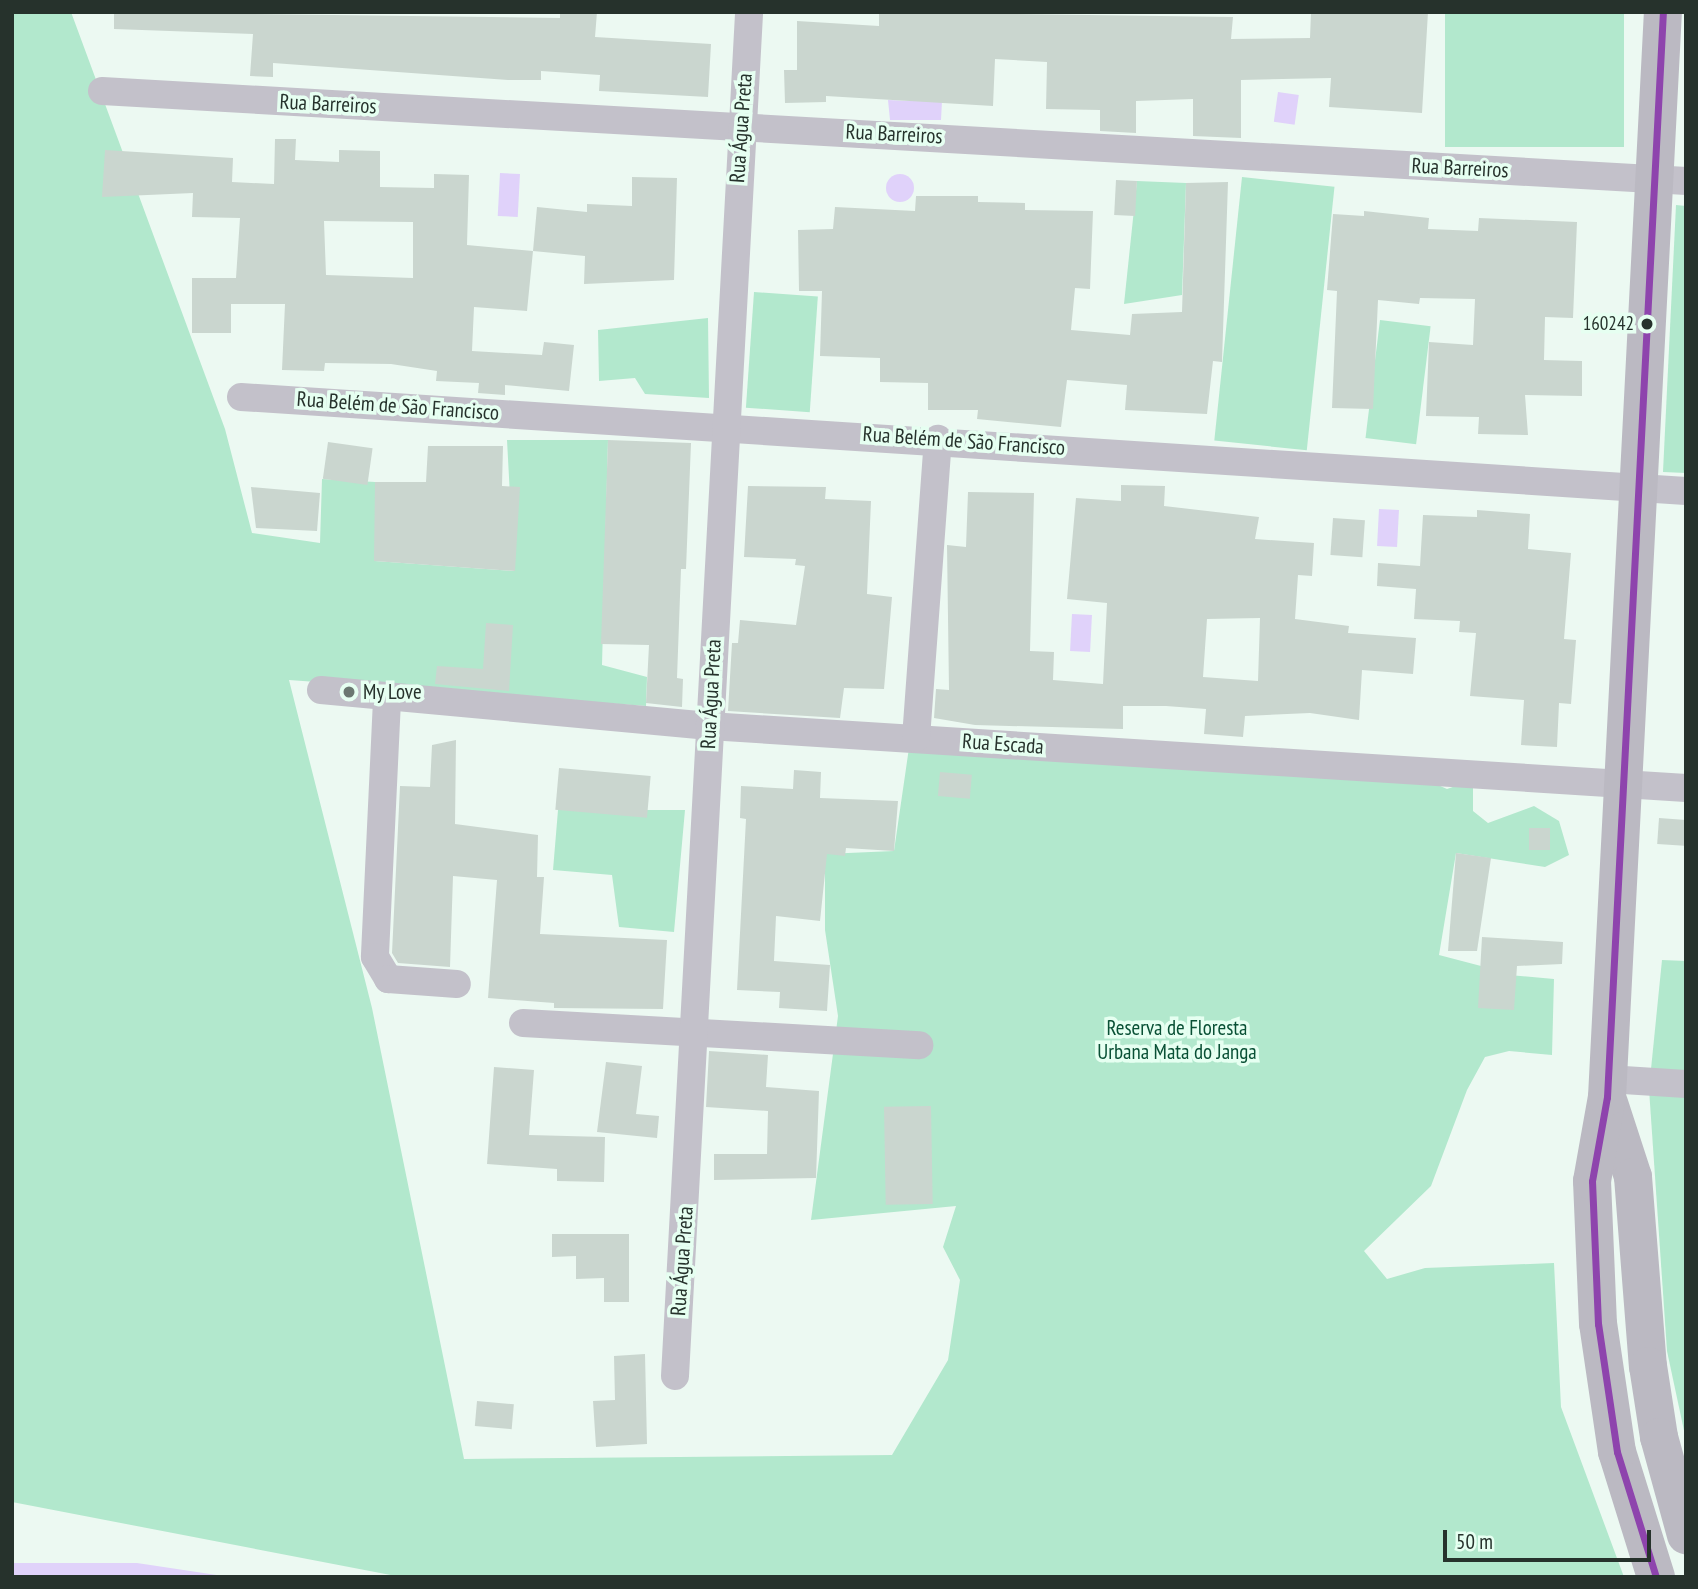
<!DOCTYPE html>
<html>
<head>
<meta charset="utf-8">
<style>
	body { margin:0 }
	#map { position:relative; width:1698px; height:1589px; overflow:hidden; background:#ecf9f2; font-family:"PT Sans Narrow",sans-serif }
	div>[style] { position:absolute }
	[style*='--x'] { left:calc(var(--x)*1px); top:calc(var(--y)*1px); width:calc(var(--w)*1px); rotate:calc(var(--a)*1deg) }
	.forest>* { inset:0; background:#b2e8cd; transform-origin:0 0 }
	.water>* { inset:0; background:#e0d2fa; transform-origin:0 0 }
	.round { border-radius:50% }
	.building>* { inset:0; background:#cad6cf; transform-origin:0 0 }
	.minor>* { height:28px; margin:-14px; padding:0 14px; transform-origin:14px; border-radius:14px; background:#c3c1ca }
	.primary>* { height:38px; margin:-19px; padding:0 19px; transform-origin:19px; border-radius:19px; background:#bbb9c2 }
	.bus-1>* { height:7px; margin:-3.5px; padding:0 3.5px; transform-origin:3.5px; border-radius:3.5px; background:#8e44ad }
	.dots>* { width:19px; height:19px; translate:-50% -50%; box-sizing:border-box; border:4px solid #e6fff1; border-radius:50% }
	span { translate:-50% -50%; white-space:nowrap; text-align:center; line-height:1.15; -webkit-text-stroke:7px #e6fff1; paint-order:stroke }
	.bus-label { font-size:19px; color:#26322c }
	.right { translate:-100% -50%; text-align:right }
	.street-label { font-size:21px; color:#26322c }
	.poi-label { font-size:21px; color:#26322c }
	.left { translate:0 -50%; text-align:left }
	.park-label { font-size:21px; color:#095035 }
	.frame { position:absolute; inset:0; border:14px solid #26322c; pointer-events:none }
	.scale { position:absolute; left:1443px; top:1530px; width:208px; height:32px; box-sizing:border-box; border:4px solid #26322c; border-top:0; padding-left:9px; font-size:21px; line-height:24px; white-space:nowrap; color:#26322c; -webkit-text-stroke:5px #e6fff1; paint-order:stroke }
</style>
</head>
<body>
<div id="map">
	<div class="forest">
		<i style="clip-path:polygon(12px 12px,71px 12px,225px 429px,252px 533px,320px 543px,322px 479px,375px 482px,375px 561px,514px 571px,507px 440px,608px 440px,602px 665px,647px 677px,646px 706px,289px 680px,372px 1008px,464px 1459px,892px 1455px,948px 1360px,960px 1280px,943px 1247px,956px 1206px,811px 1220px,838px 1016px,825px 930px,825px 854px,894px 851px,910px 741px,1406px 771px,1447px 789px,1473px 780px,1473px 811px,1488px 823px,1534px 806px,1559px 821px,1569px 855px,1545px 867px,1456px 853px,1439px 955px,1481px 966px,1486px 973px,1554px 979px,1552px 1055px,1509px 1051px,1485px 1057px,1467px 1090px,1431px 1186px,1364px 1251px,1387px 1279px,1425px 1268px,1554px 1263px,1561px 1407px,1624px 1577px,401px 1577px,12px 1502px)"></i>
		<i style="left:1445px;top:12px;width:179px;height:135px"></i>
		<i style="left:1242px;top:177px;width:93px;height:265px;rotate:6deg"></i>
		<i style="clip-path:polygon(1137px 181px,1186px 183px,1182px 295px,1124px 304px)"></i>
		<i style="clip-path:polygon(1676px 205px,1686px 206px,1686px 473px,1663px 472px)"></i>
		<i style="left:754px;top:292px;width:64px;height:116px;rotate:4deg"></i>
		<i style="clip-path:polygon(708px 318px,709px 398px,645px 394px,635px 378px,599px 381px,598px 330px)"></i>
		<i style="left:1380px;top:320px;width:51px;height:119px;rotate:7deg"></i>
		<i style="clip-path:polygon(558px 810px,685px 810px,674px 932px,619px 927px,612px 875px,553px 870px)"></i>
		<i style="clip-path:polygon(1662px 960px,1686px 961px,1686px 1440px,1667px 1351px,1649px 1089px)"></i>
	</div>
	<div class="water">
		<i style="clip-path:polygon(946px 24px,941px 120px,890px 120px,888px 100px,909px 101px)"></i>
		<i style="left:1278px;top:92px;width:21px;height:30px;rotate:8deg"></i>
		<i style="left:500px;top:173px;width:20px;height:43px;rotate:3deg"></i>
		<i class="round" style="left:886px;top:174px;width:28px;height:28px"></i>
		<i style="left:1379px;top:509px;width:20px;height:37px;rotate:3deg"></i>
		<i style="left:1072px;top:614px;width:20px;height:37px;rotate:3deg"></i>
		<i style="clip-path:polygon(12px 1563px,137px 1563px,230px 1577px,12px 1577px)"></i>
	</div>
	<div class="building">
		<i style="clip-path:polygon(114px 12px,560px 18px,560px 12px,597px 12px,595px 37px,711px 44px,708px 97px,599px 91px,600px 75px,541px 71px,541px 80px,508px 80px,273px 63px,273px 77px,250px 76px,253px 34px,114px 29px)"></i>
		<i style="clip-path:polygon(879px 12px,1233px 17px,1231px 39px,1310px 38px,1311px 12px,1428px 12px,1422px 113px,1329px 107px,1331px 78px,1241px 80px,1241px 138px,1193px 136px,1193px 99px,1136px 101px,1136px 133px,1100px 131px,1100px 110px,1046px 109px,1047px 62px,995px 59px,993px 106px,826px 96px,826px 102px,785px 103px,784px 70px,797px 70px,797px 21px,879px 26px)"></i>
		<i style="clip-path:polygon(evenodd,275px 139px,296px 139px,295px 160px,339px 162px,339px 150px,380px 151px,380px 187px,434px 188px,434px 174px,469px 175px,467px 245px,533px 251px,527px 311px,474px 307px,472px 351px,542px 355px,544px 342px,574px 345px,569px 391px,505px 385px,505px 395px,478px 393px,479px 383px,436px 381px,437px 371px,391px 364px,325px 363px,324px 371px,282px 370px,285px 304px,231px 304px,231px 333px,192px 333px,192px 278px,236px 278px,240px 218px,192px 217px,193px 193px,102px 197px,105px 150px,233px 158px,232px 182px,274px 184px,275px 139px,324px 221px,413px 222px,413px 278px,326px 275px,324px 221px)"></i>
		<i style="clip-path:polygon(632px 177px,677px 178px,674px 280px,584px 284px,585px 256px,533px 251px,537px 207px,587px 212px,587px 204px,632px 206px)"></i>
		<i style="left:1116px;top:180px;width:21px;height:35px;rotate:3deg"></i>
		<i style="clip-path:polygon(1228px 182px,1222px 362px,1213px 361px,1207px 414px,1125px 410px,1127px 385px,1067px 380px,1061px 427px,977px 419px,978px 410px,928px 410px,928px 383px,880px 382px,880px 358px,820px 356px,822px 291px,799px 291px,798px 230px,833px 229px,835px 207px,915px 211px,916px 196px,978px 196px,978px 202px,1025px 203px,1025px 210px,1093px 211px,1090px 289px,1075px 288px,1071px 330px,1130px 335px,1132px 314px,1182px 312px,1186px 183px)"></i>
		<i style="clip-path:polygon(1364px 211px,1429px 218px,1428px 229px,1478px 231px,1479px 218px,1577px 222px,1573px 318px,1545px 317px,1544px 360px,1582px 361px,1582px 396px,1525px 395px,1528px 435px,1478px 434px,1479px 417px,1426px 416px,1429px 342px,1473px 345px,1475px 299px,1420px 298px,1419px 304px,1378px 300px,1373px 409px,1332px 408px,1337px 291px,1327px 290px,1333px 214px,1364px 216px)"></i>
		<i style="clip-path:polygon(608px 440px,691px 443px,686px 569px,681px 569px,677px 678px,683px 679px,682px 707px,646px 703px,649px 645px,601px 644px)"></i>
		<i style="left:328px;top:442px;width:45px;height:37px;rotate:8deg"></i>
		<i style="clip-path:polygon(428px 446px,503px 446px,502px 486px,520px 487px,515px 571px,374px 561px,375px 482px,426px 482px)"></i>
		<i style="clip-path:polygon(evenodd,1121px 485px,1165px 486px,1164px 506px,1259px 517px,1255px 539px,1314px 543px,1312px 576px,1298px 575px,1295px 619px,1349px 626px,1348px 633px,1416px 638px,1413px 674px,1362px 670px,1359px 720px,1310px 713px,1245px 716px,1243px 737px,1204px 734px,1206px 709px,1166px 706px,1123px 706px,1123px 729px,975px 725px,934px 718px,936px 689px,949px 690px,947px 545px,966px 547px,968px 492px,1034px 493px,1030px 651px,1054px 652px,1053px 680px,1103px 684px,1107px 603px,1067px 599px,1076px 498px,1121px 501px,1121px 485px,1260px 618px,1258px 681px,1203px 677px,1207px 619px,1260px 618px)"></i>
		<i style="clip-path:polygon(748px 486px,826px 487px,825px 499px,871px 501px,867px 594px,892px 597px,884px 689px,844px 688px,840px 718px,728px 711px,732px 643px,738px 643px,740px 620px,796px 625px,805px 566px,795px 565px,796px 559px,744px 557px)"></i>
		<i style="clip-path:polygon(251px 487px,320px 493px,317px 531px,256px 528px)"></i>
		<i style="clip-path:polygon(1477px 510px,1530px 514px,1528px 549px,1571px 553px,1564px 639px,1576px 640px,1571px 704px,1559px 703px,1557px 747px,1521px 745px,1524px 700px,1470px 696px,1476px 633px,1459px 632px,1460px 621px,1414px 619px,1416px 589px,1377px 586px,1378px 563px,1420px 566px,1423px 515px,1477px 517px)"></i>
		<i style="left:1333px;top:518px;width:32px;height:37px;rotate:4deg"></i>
		<i style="clip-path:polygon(486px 623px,513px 625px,509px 691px,435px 684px,437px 666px,483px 669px)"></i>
		<i style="clip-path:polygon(456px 740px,455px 824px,538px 835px,537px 877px,544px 877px,540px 934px,667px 940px,663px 1009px,554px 1008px,554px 1003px,488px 998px,497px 880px,453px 876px,450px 967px,398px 963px,392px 953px,400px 786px,430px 787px,432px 745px)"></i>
		<i style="left:559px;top:768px;width:92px;height:42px;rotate:5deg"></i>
		<i style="clip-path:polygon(794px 770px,821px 772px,820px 798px,898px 801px,894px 851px,846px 848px,845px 856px,827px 854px,820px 921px,776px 916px,774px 961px,830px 965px,827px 1011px,779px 1008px,780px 992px,737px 990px,746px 819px,740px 818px,741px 786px,793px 789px)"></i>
		<i style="left:940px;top:772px;width:32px;height:24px;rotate:5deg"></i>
		<i style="left:1659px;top:818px;width:27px;height:26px;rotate:4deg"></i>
		<i style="left:1529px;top:828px;width:21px;height:22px"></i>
		<i style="clip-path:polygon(1456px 853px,1491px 858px,1477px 951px,1448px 951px)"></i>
		<i style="clip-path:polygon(1482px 937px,1563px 942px,1562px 964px,1517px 966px,1514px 1010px,1478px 1008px)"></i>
		<i style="clip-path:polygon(709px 1051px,768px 1055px,766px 1087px,819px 1091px,816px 1178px,714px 1180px,714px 1154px,767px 1154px,768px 1111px,706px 1107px)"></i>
		<i style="clip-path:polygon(606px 1062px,642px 1066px,636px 1114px,659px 1116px,657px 1138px,597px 1132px)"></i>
		<i style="clip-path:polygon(494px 1067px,534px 1070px,529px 1135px,605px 1137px,604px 1182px,557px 1181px,557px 1169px,487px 1164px)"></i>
		<i style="left:931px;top:1106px;width:98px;height:47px;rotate:89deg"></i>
		<i style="clip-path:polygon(552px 1234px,629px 1234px,629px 1302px,604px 1302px,604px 1278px,576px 1279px,576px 1256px,552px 1257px)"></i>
		<i style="clip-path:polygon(645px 1354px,647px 1444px,596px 1447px,593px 1401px,615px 1400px,614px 1356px)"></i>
		<i style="left:477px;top:1401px;width:37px;height:25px;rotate:5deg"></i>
	</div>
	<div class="minor">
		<i style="--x:102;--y:91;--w:1587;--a:3.25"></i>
		<i style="--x:241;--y:397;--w:1448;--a:3.72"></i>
		<i style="--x:321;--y:690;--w:390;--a:5.3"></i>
		<i style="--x:709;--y:726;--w:979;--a:3.63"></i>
		<i style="--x:387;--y:700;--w:257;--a:92.7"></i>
		<i style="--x:375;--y:957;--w:26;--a:59"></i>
		<i style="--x:388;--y:979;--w:69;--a:4.1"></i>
		<i style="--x:916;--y:738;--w:300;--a:-85.8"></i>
		<i style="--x:523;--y:1023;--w:397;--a:3.2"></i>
		<i style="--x:1608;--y:1079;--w:78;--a:3.7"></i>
		<i style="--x:675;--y:1376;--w:1366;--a:-86.89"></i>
	</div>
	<div class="primary">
		<i style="--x:1609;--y:1103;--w:78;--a:72"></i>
		<i style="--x:1633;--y:1177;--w:190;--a:85.5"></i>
		<i style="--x:1648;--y:1366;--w:72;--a:81.2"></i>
		<i style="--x:1659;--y:1437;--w:102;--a:74.6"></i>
		<i style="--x:1656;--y:1577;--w:131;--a:-107.3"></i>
		<i style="--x:1617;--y:1452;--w:129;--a:-98.4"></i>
		<i style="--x:1598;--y:1324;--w:143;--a:-92.4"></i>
		<i style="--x:1592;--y:1181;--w:85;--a:-79.9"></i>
		<i style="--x:1607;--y:1097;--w:1086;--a:-87.05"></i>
	</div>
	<div class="bus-1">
		<i style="--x:1656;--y:1577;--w:131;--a:-107.3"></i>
		<i style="--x:1617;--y:1452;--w:129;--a:-98.4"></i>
		<i style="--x:1598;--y:1324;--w:143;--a:-92.4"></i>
		<i style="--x:1592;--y:1181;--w:85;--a:-79.9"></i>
		<i style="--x:1607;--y:1097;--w:1086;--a:-87.05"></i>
	</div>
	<div class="dots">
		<i style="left:1647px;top:324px;background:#26322c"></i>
		<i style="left:349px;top:692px;background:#6b7871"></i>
	</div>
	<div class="bus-label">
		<span class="right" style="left:1634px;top:324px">160242</span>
	</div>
	<div class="street-label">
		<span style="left:328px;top:104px;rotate:3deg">Rua Barreiros</span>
		<span style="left:741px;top:128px;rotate:-86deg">Rua Água Preta</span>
		<span style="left:894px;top:134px;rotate:3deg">Rua Barreiros</span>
		<span style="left:1460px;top:168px;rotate:3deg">Rua Barreiros</span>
		<span style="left:398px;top:406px;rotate:4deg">Rua Belém de São Francisco</span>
		<span style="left:964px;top:441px;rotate:4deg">Rua Belém de São Francisco</span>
		<span style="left:711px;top:694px;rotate:-87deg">Rua Água Preta</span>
		<span style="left:1003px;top:744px;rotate:4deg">Rua Escada</span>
		<span style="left:682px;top:1261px;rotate:-86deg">Rua Água Preta</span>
	</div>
	<div class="poi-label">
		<span class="left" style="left:363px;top:692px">My Love</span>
	</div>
	<div class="park-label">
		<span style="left:1177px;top:1040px">Reserva de Floresta<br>Urbana Mata do Janga</span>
	</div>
	<div class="frame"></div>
	<div class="scale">50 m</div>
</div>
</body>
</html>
